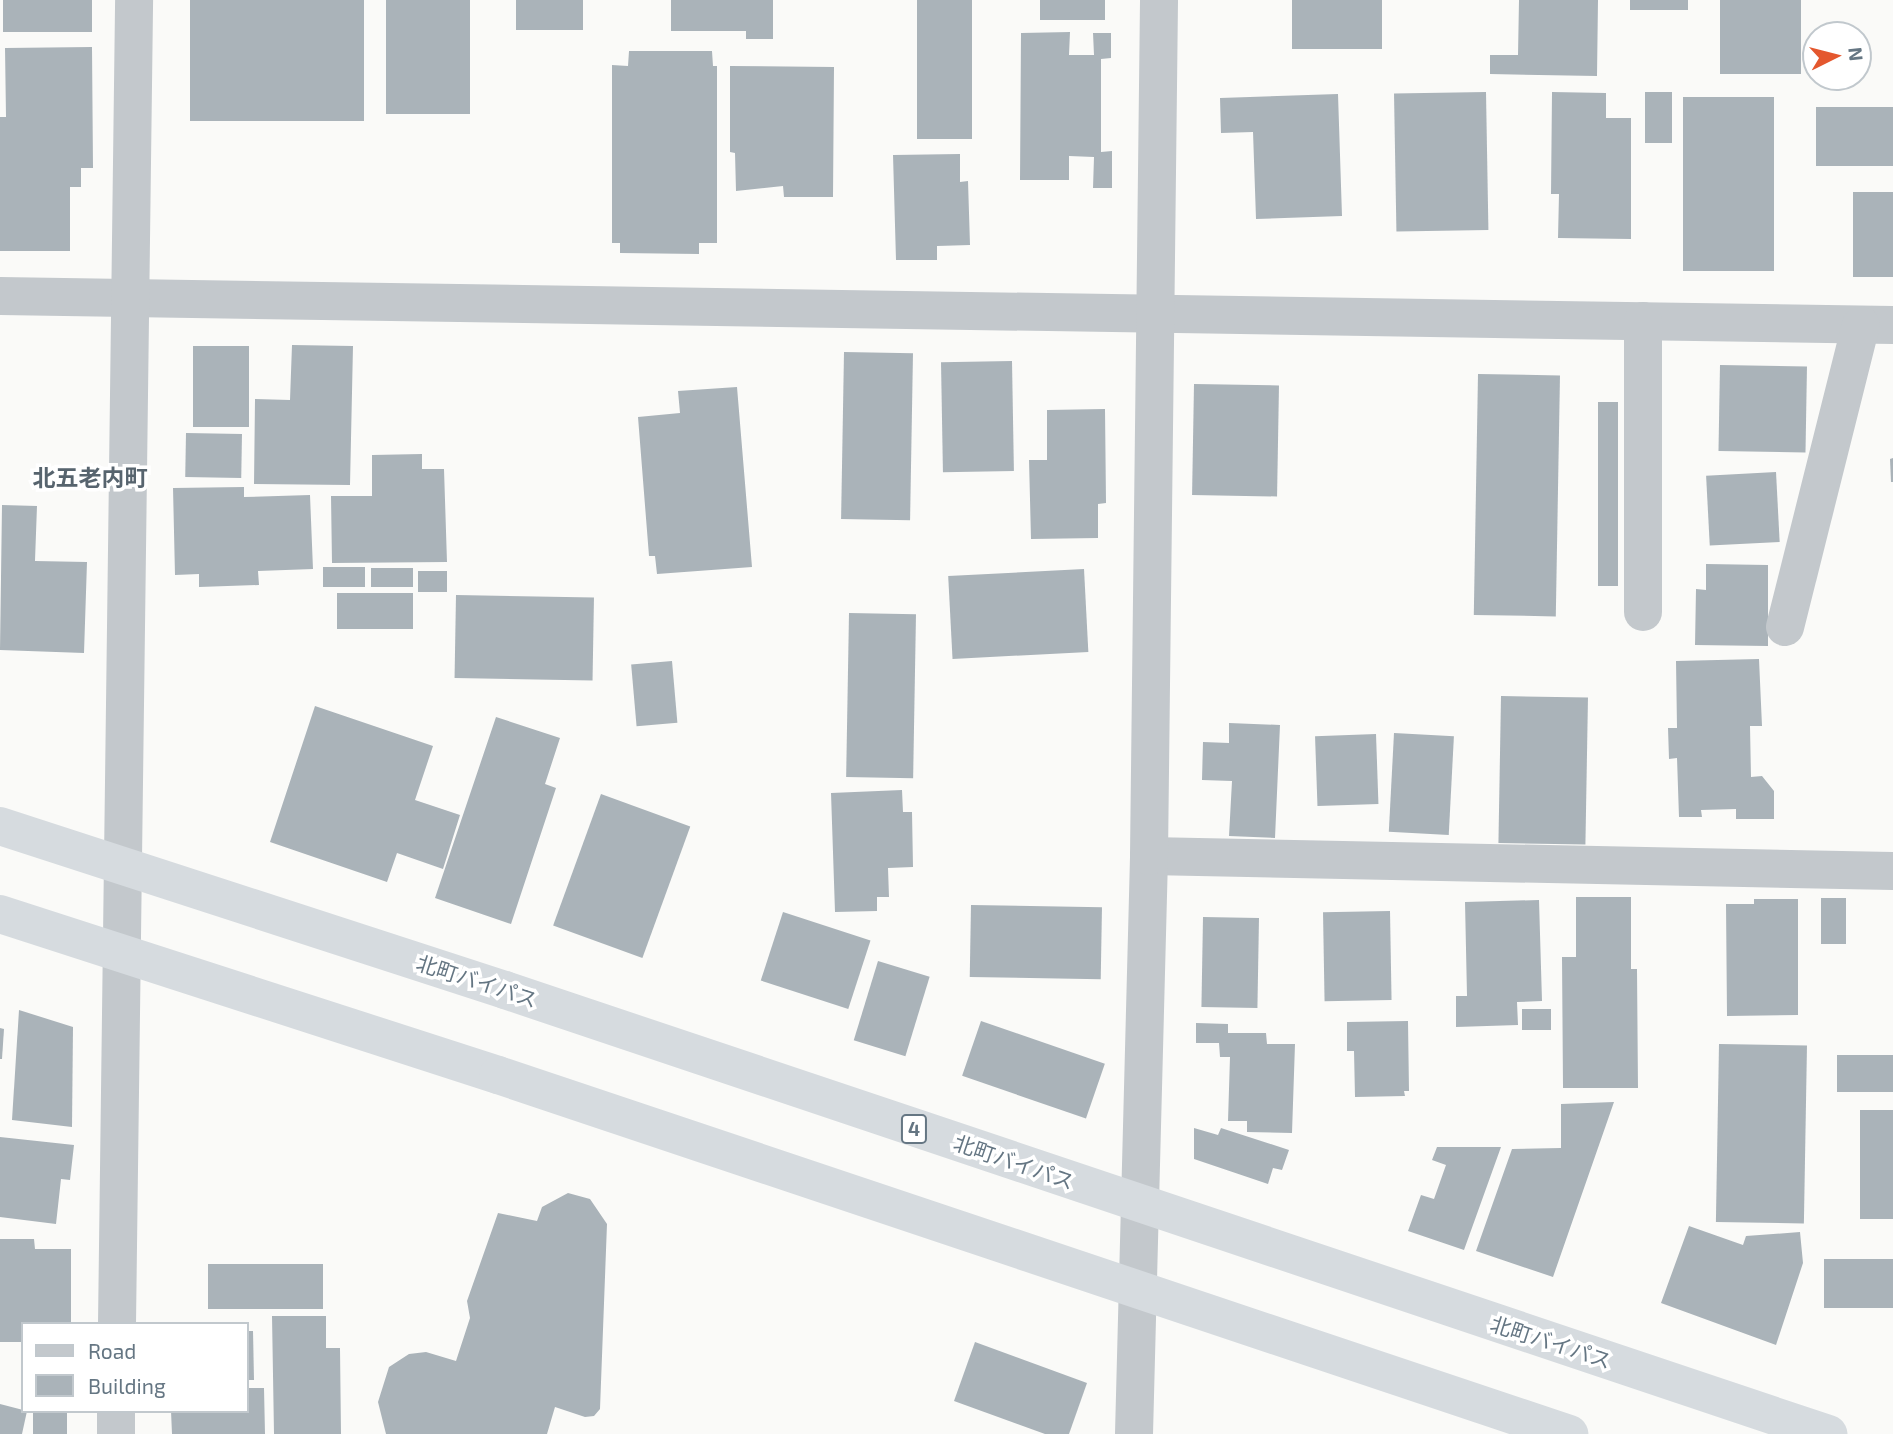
<!DOCTYPE html>
<html>
<head>
<meta charset="utf-8">
<style>
	body { margin:0 }
	#map { position:relative; width:1893px; height:1434px; overflow:hidden; background:#fafaf8; font-family:"Exo 2","Noto Sans JP",sans-serif }
	div>[style] { position:absolute }
	[style*='--x'] { left:calc(var(--x)*1px); top:calc(var(--y)*1px); width:calc(var(--w)*1px); rotate:calc(var(--a)*1deg) }
	.building>* { inset:0; background:#aab3b9; transform-origin:0 0 }
	.minor>* { height:38px; margin:-19px; padding:0 19px; transform-origin:19px; border-radius:19px; background:#c3c8cc }
	.highway>* { height:38px; margin:-19px; padding:0 19px; transform-origin:19px; border-radius:19px; background:#d6dbdf }
	span { translate:-50% -50%; white-space:nowrap; text-align:center; line-height:1.15; -webkit-text-stroke:7px #fff; paint-order:stroke }
	.shield-label span { padding:2px 5px; background:#fff; border:2px solid; border-radius:5px; -webkit-text-stroke-width:0 }
	.shield-label { font-size:19px; color:#657683; font-weight:700 }
	.street-label { font-size:21px; color:#657683 }
	.neighbourhood-label { font-size:23px; color:#57646e; font-weight:700 }
	.legend { position:absolute; left:21px; top:1322px; width:228px; height:91px; box-sizing:border-box; background:#fff; border:2px solid #c1c8cd; margin:0; padding:9px 12px; list-style:none; font-size:21px; color:#657683 }
	.legend li { display:flex; align-items:center; gap:14px; height:35px }
	.legend b { width:35px; border:2px solid #c1c8cd }
	.north { position:absolute; left:1802px; top:21px; width:70px; height:70px; box-sizing:border-box; background:#fff; border:2px solid #c1c8cd; border-radius:50%; rotate:84deg; font-size:19px; font-weight:700; line-height:28px; text-align:center; color:#657683 }
	.north::after { content:''; display:block; margin:auto; width:24px; height:32px; background:#e4572e; clip-path:polygon(50% 0,100% 100%,50% 72%,0 100%) }
</style>
</head>
<body>
<div id="map">
	<div class="building">
		<i style="left:3px;top:0;width:89px;height:32px"></i>
		<i style="left:190px;top:0;width:174px;height:121px"></i>
		<i style="left:386px;top:0;width:84px;height:114px"></i>
		<i style="left:516px;top:0;width:67px;height:30px"></i>
		<i style="clip-path:polygon(671px 0,773px 0,773px 39px,746px 39px,746px 31px,671px 31px)"></i>
		<i style="left:917px;top:0;width:55px;height:139px"></i>
		<i style="left:1040px;top:0;width:65px;height:20px"></i>
		<i style="left:1292px;top:0;width:90px;height:49px"></i>
		<i style="clip-path:polygon(1519px 0,1598px 0,1597px 76px,1490px 74px,1490px 55px,1518px 55px)"></i>
		<i style="left:1630px;top:0;width:58px;height:10px"></i>
		<i style="left:1720px;top:0;width:81px;height:74px"></i>
		<i style="clip-path:polygon(1070px 32px,1069px 55px,1094px 55px,1093px 33px,1111px 33px,1111px 58px,1101px 59px,1101px 152px,1112px 151px,1112px 188px,1093px 188px,1094px 157px,1069px 156px,1069px 180px,1020px 180px,1021px 33px)"></i>
		<i style="clip-path:polygon(92px 47px,93px 168px,81px 168px,81px 187px,70px 187px,70px 251px,0 251px,0 117px,6px 117px,5px 48px)"></i>
		<i style="clip-path:polygon(629px 51px,712px 51px,713px 66px,717px 66px,717px 243px,699px 243px,699px 254px,620px 253px,620px 243px,612px 243px,612px 65px,628px 66px)"></i>
		<i style="clip-path:polygon(730px 66px,834px 67px,833px 197px,784px 197px,783px 186px,736px 191px,735px 153px,730px 152px)"></i>
		<i style="left:1486px;top:92px;width:138px;height:92px;rotate:89deg"></i>
		<i style="clip-path:polygon(1552px 92px,1606px 93px,1606px 118px,1631px 118px,1631px 239px,1558px 238px,1559px 194px,1551px 194px)"></i>
		<i style="left:1645px;top:92px;width:27px;height:51px"></i>
		<i style="clip-path:polygon(1338px 94px,1342px 216px,1256px 219px,1253px 132px,1221px 133px,1220px 98px)"></i>
		<i style="left:1683px;top:97px;width:91px;height:174px"></i>
		<i style="left:1893px;top:107px;width:59px;height:77px;rotate:90deg"></i>
		<i style="clip-path:polygon(960px 154px,960px 182px,968px 181px,970px 245px,937px 246px,937px 260px,896px 260px,893px 155px)"></i>
		<i style="left:1893px;top:192px;width:85px;height:40px;rotate:90deg"></i>
		<i style="clip-path:polygon(292px 345px,353px 346px,350px 485px,254px 484px,255px 399px,290px 400px)"></i>
		<i style="left:193px;top:346px;width:56px;height:81px"></i>
		<i style="left:844px;top:352px;width:69px;height:167px;rotate:1deg"></i>
		<i style="left:1012px;top:361px;width:110px;height:71px;rotate:89deg"></i>
		<i style="left:1720px;top:365px;width:87px;height:86px;rotate:1deg"></i>
		<i style="left:1478px;top:374px;width:82px;height:241px;rotate:1deg"></i>
		<i style="left:1194px;top:384px;width:85px;height:111px;rotate:1deg"></i>
		<i style="clip-path:polygon(737px 387px,752px 567px,657px 574px,655px 556px,649px 556px,638px 417px,680px 413px,678px 391px)"></i>
		<i style="left:1598px;top:402px;width:20px;height:184px"></i>
		<i style="clip-path:polygon(1105px 409px,1106px 503px,1098px 504px,1098px 538px,1031px 539px,1029px 460px,1047px 460px,1047px 410px)"></i>
		<i style="left:186px;top:433px;width:56px;height:44px;rotate:1deg"></i>
		<i style="clip-path:polygon(422px 454px,422px 469px,444px 469px,447px 562px,332px 563px,331px 496px,372px 496px,372px 455px)"></i>
		<i style="clip-path:polygon(1893px 458px,1893px 482px,1891px 482px,1890px 459px)"></i>
		<i style="left:1776px;top:472px;width:70px;height:70px;rotate:87deg"></i>
		<i style="clip-path:polygon(244px 487px,244px 497px,310px 495px,313px 569px,258px 571px,259px 585px,199px 587px,199px 574px,175px 575px,173px 488px)"></i>
		<i style="clip-path:polygon(2px 505px,37px 506px,35px 561px,87px 562px,84px 653px,0 650px)"></i>
		<i style="clip-path:polygon(1706px 564px,1768px 565px,1768px 646px,1695px 645px,1696px 589px,1706px 590px)"></i>
		<i style="left:365px;top:567px;width:20px;height:42px;rotate:90deg"></i>
		<i style="left:413px;top:568px;width:19px;height:42px;rotate:90deg"></i>
		<i style="left:1084px;top:569px;width:83px;height:136px;rotate:87deg"></i>
		<i style="left:418px;top:571px;width:29px;height:21px"></i>
		<i style="left:413px;top:593px;width:36px;height:76px;rotate:90deg"></i>
		<i style="left:456px;top:595px;width:138px;height:83px;rotate:1deg"></i>
		<i style="left:849px;top:613px;width:67px;height:164px;rotate:1deg"></i>
		<i style="clip-path:polygon(1759px 659px,1762px 726px,1750px 726px,1751px 777px,1762px 776px,1774px 791px,1774px 819px,1736px 819px,1736px 809px,1701px 810px,1702px 817px,1679px 817px,1677px 758px,1669px 759px,1668px 728px,1677px 728px,1676px 661px)"></i>
		<i style="left:672px;top:661px;width:62px;height:41px;rotate:85deg"></i>
		<i style="left:1501px;top:696px;width:87px;height:147px;rotate:1deg"></i>
		<i style="clip-path:polygon(315px 706px,433px 746px,415px 800px,460px 815px,443px 869px,397px 853px,387px 882px,270px 842px)"></i>
		<i style="clip-path:polygon(496px 717px,560px 738px,545px 784px,556px 788px,511px 924px,435px 898px)"></i>
		<i style="clip-path:polygon(1229px 723px,1280px 725px,1275px 838px,1229px 836px,1232px 781px,1202px 780px,1203px 742px,1229px 743px)"></i>
		<i style="left:1394px;top:733px;width:60px;height:99px;rotate:3deg"></i>
		<i style="left:1376px;top:734px;width:70px;height:61px;rotate:88deg"></i>
		<i style="clip-path:polygon(902px 790px,903px 812px,912px 812px,913px 867px,888px 868px,889px 897px,877px 897px,877px 911px,835px 912px,831px 793px)"></i>
		<i style="left:601px;top:794px;width:95px;height:140px;rotate:20deg"></i>
		<i style="clip-path:polygon(1576px 897px,1631px 897px,1631px 969px,1637px 969px,1638px 1088px,1563px 1088px,1562px 957px,1576px 957px)"></i>
		<i style="left:1821px;top:898px;width:25px;height:46px"></i>
		<i style="clip-path:polygon(1754px 899px,1798px 899px,1798px 1015px,1727px 1016px,1726px 904px,1754px 904px)"></i>
		<i style="clip-path:polygon(1539px 900px,1542px 1001px,1517px 1002px,1518px 1025px,1456px 1027px,1456px 996px,1467px 996px,1465px 902px)"></i>
		<i style="left:971px;top:905px;width:131px;height:72px;rotate:1deg"></i>
		<i style="left:1390px;top:911px;width:89px;height:67px;rotate:89deg"></i>
		<i style="left:783px;top:912px;width:92px;height:72px;rotate:18deg"></i>
		<i style="left:1203px;top:917px;width:56px;height:90px;rotate:1deg"></i>
		<i style="left:878px;top:961px;width:54px;height:83px;rotate:17deg"></i>
		<i style="left:1551px;top:1009px;width:21px;height:29px;rotate:90deg"></i>
		<i style="clip-path:polygon(19px 1010px,73px 1027px,72px 1127px,12px 1120px)"></i>
		<i style="left:981px;top:1021px;width:131px;height:58px;rotate:19deg"></i>
		<i style="clip-path:polygon(1408px 1021px,1409px 1091px,1404px 1091px,1405px 1096px,1355px 1097px,1354px 1051px,1347px 1051px,1347px 1022px)"></i>
		<i style="clip-path:polygon(1196px 1023px,1228px 1024px,1228px 1033px,1266px 1033px,1267px 1044px,1295px 1044px,1292px 1133px,1247px 1132px,1247px 1121px,1228px 1121px,1230px 1057px,1220px 1057px,1219px 1043px,1196px 1043px)"></i>
		<i style="clip-path:polygon(0 1028px,4px 1029px,2px 1059px,0 1059px)"></i>
		<i style="left:1719px;top:1044px;width:88px;height:178px;rotate:1deg"></i>
		<i style="left:1893px;top:1055px;width:37px;height:56px;rotate:90deg"></i>
		<i style="clip-path:polygon(1614px 1102px,1553px 1277px,1476px 1251px,1512px 1149px,1561px 1148px,1561px 1104px)"></i>
		<i style="left:1860px;top:1110px;width:33px;height:109px"></i>
		<i style="clip-path:polygon(1194px 1128px,1218px 1135px,1221px 1128px,1289px 1150px,1282px 1170px,1273px 1168px,1268px 1184px,1194px 1159px)"></i>
		<i style="clip-path:polygon(0 1137px,74px 1145px,70px 1180px,61px 1179px,56px 1224px,0 1217px)"></i>
		<i style="clip-path:polygon(1437px 1147px,1501px 1147px,1464px 1250px,1408px 1231px,1421px 1195px,1434px 1199px,1446px 1165px,1432px 1160px)"></i>
		<i style="clip-path:polygon(568px 1193px,590px 1199px,607px 1224px,600px 1409px,594px 1416px,585px 1417px,555px 1407px,547px 1434px,386px 1434px,378px 1402px,389px 1367px,409px 1354px,426px 1352px,456px 1361px,470px 1318px,467px 1301px,498px 1213px,537px 1221px,542px 1207px)"></i>
		<i style="clip-path:polygon(1689px 1226px,1743px 1245px,1746px 1236px,1800px 1232px,1803px 1263px,1776px 1345px,1661px 1303px)"></i>
		<i style="clip-path:polygon(0 1239px,34px 1239px,35px 1249px,71px 1249px,71px 1324px,23px 1324px,23px 1342px,0 1342px)"></i>
		<i style="left:1824px;top:1259px;width:69px;height:49px"></i>
		<i style="left:208px;top:1264px;width:115px;height:45px"></i>
		<i style="clip-path:polygon(272px 1316px,326px 1316px,326px 1348px,340px 1348px,341px 1434px,274px 1434px)"></i>
		<i style="clip-path:polygon(247px 1331px,253px 1331px,254px 1380px,247px 1380px)"></i>
		<i style="clip-path:polygon(975px 1342px,1087px 1383px,1069px 1434px,1045px 1434px,954px 1401px)"></i>
		<i style="clip-path:polygon(247px 1388px,264px 1388px,265px 1434px,172px 1434px,171px 1411px,247px 1411px)"></i>
		<i style="clip-path:polygon(0 1404px,27px 1411px,22px 1434px,0 1434px)"></i>
		<i style="left:33px;top:1411px;width:34px;height:23px"></i>
	</div>
	<div class="minor">
		<i style="--x:0;--y:296;--w:1893;--a:0.88"></i>
		<i style="--x:1643;--y:321;--w:291;--a:90"></i>
		<i style="--x:1785;--y:627;--w:311;--a:-75.9"></i>
		<i style="--x:1149;--y:856;--w:744;--a:1.16"></i>
		<i style="--x:117;--y:1324;--w:1324;--a:-89.26"></i>
		<i style="--x:116;--y:1434;--w:23;--a:-90"></i>
		<i style="--x:1134;--y:1434;--w:578;--a:-88.51"></i>
		<i style="--x:1149;--y:856;--w:856;--a:-89.33"></i>
	</div>
	<div class="highway">
		<i style="--x:0;--y:826;--w:531;--a:17.99"></i>
		<i style="--x:505;--y:990;--w:1396;--a:18.55"></i>
		<i style="--x:0;--y:914;--w:523;--a:17.92"></i>
		<i style="--x:498;--y:1075;--w:1130;--a:18.53"></i>
	</div>
	<div class="shield-label">
		<span style="left:914px;top:1129px">4</span>
	</div>
	<div class="street-label">
		<span style="left:477px;top:981px;rotate:18deg">北町バイパス</span>
		<span style="left:1014px;top:1162px;rotate:19deg">北町バイパス</span>
		<span style="left:1551px;top:1342px;rotate:18deg">北町バイパス</span>
	</div>
	<div class="neighbourhood-label">
		<span style="left:90px;top:477px">北五老内町</span>
	</div>
	<ul class="legend">
	<li><b style="height:9px;background:#c3c8cc"></b>Road</li>
	<li><b style="height:19px;background:#aab3b9"></b>Building</li>
	</ul>
	<div class="north">N</div>
</div>
</body>
</html>
